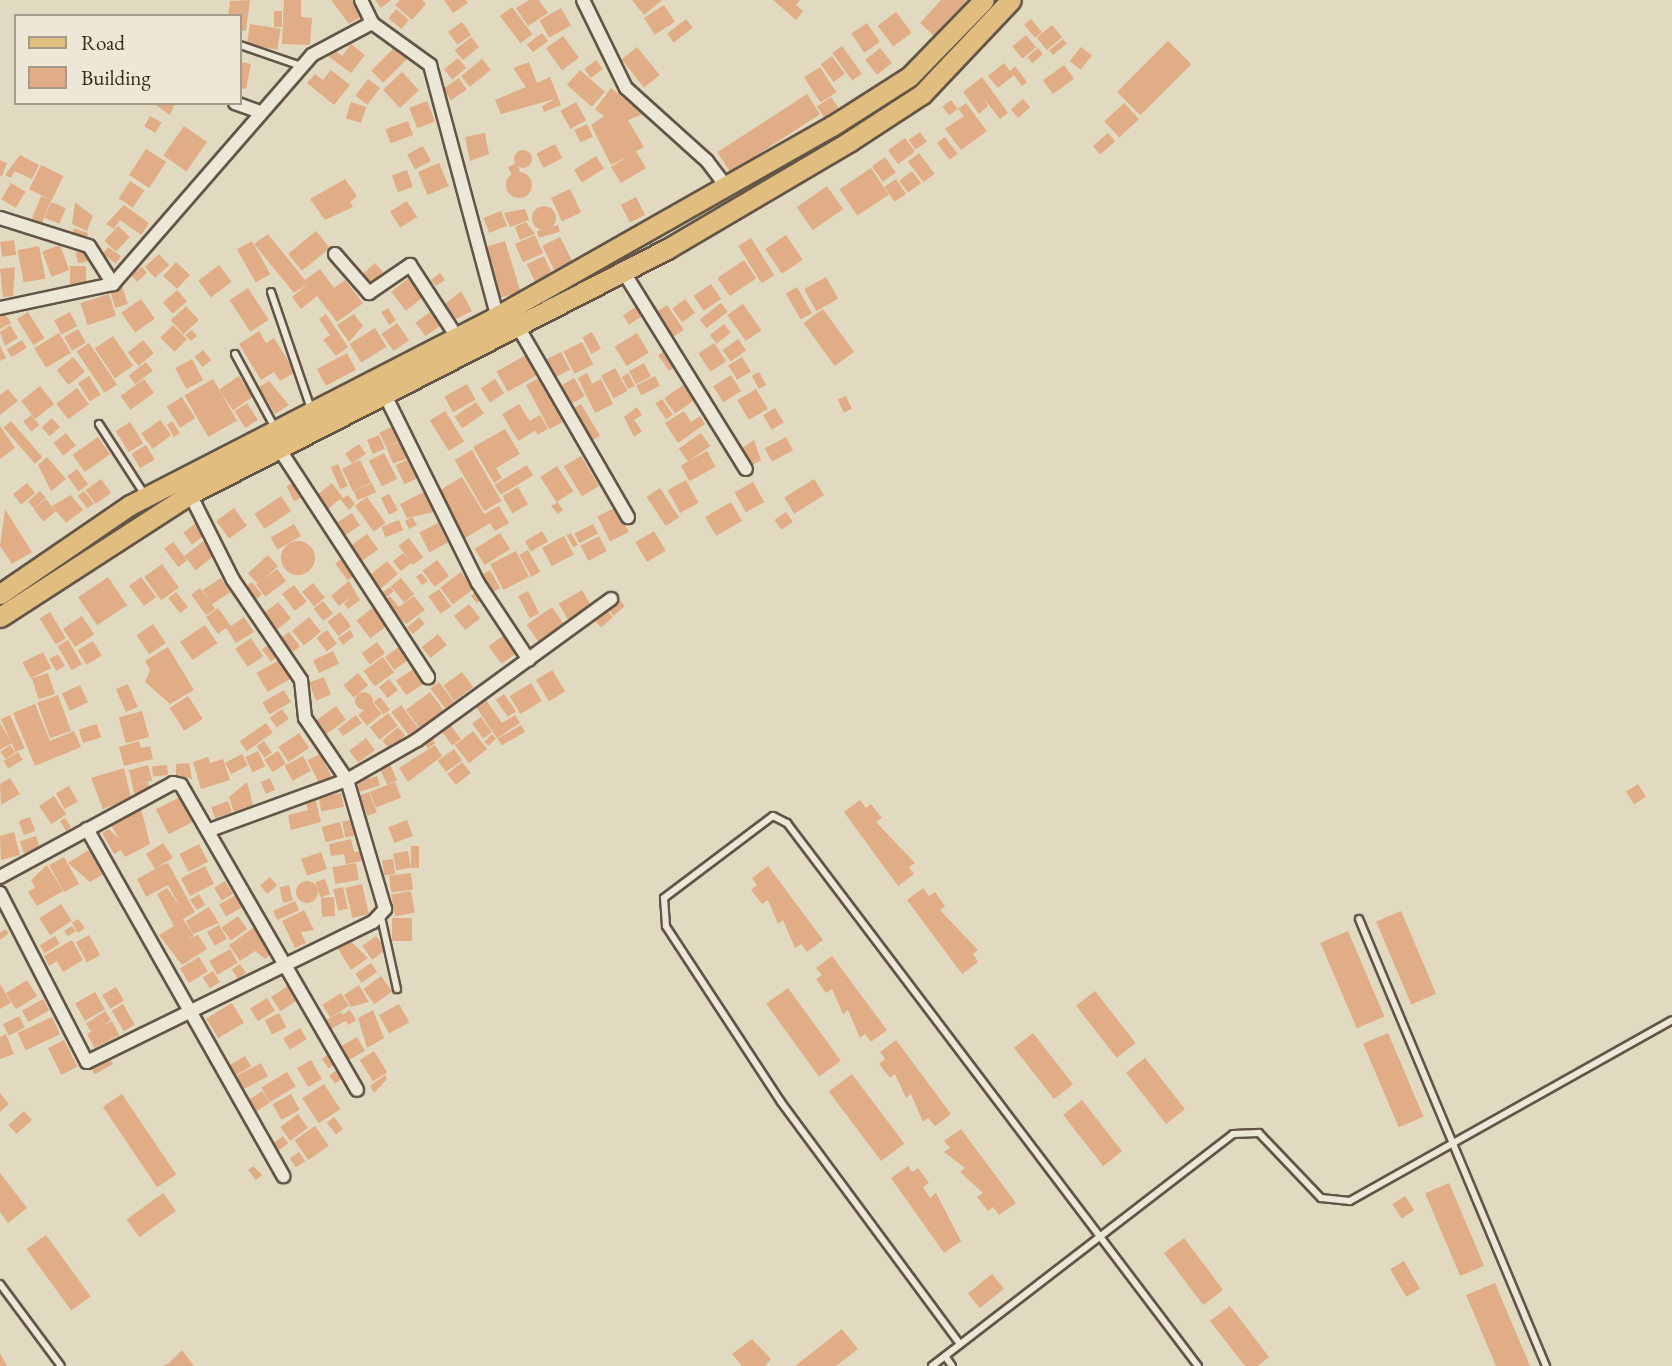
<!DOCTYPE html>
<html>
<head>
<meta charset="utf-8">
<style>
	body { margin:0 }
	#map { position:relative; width:1672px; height:1366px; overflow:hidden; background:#e2dac0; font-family:"EB Garamond",serif }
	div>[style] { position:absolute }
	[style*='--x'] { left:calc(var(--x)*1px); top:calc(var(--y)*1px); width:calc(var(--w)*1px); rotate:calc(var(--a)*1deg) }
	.building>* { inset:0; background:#e0ad87; transform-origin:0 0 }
	.round { border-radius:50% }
	.roads { filter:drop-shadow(2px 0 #625546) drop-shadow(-2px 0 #625546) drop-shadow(0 2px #625546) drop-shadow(0 -2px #625546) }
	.lane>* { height:6px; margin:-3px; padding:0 3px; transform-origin:3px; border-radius:3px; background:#ece7d6 }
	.street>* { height:12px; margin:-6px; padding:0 6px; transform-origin:6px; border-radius:6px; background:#ece7d6 }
	.primary>* { height:19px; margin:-9.5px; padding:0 9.5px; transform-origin:9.5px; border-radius:9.5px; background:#e1bd80 }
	span { translate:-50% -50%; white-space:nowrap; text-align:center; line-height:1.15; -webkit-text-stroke:5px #ece7d6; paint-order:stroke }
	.legend { position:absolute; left:14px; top:14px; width:228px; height:91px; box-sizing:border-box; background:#ece7d6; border:2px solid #a49b8c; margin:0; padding:9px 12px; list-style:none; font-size:21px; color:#38291d }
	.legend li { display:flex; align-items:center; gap:14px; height:35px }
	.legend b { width:35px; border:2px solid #a49b8c }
</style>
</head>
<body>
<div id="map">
	<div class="building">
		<i style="clip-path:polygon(250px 0,246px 31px,240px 30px,240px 16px,228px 16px,230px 1px)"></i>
		<i style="clip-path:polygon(284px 0,301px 0,301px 17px,312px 18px,310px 45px,282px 44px)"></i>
		<i style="clip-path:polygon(331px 0,352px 0,362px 16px,349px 24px)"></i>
		<i style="clip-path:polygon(375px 0,391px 0,381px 8px)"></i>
		<i style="clip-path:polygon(400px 0,422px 0,426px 4px,412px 20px,395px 5px)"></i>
		<i style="clip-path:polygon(444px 0,466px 0,468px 3px,453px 13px)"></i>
		<i style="clip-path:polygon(529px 0,539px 0,548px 13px,528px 26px,516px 8px)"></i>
		<i style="clip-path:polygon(632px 0,662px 0,644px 15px)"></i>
		<i style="clip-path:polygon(773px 0,800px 0,796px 5px,803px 11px,796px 20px)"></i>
		<i style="clip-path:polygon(941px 0,967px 0,934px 36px,920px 23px)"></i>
		<i style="left:664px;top:5px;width:20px;height:24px;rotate:57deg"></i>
		<i style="left:512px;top:7px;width:34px;height:15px;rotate:53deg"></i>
		<i style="left:561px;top:8px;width:20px;height:25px;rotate:60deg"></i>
		<i style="left:396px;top:9px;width:17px;height:12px;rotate:40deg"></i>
		<i style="left:274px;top:11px;width:8px;height:16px"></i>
		<i style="left:896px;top:12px;width:26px;height:23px;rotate:53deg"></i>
		<i style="left:686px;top:19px;width:11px;height:24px;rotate:52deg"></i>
		<i style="left:1031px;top:19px;width:17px;height:9px;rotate:50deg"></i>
		<i style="left:462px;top:22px;width:16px;height:17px;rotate:55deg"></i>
		<i style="left:867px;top:23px;width:23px;height:19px;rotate:56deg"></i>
		<i style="left:250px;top:24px;width:31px;height:21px;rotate:9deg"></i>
		<i style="left:1052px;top:25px;width:16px;height:20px;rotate:50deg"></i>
		<i style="left:542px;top:33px;width:10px;height:19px;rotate:53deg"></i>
		<i style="left:1026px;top:35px;width:16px;height:18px;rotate:50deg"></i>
		<i style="left:563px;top:36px;width:27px;height:21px;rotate:54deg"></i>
		<i style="left:471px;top:37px;width:13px;height:21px;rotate:51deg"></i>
		<i style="left:1063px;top:39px;width:6px;height:18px;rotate:51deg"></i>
		<i style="left:1168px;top:41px;width:33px;height:72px;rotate:45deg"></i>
		<i style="clip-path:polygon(351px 44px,365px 55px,351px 73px,328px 56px,333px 49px,342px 56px)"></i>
		<i style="left:396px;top:46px;width:17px;height:35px;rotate:45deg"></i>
		<i style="left:842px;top:46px;width:34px;height:12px;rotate:54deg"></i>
		<i style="left:637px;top:47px;width:36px;height:20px;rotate:51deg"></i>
		<i style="left:1081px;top:47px;width:14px;height:18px;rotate:39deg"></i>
		<i style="left:880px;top:48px;width:19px;height:19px;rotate:51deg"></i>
		<i style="left:1038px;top:48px;width:8px;height:14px;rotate:50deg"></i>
		<i style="left:832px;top:56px;width:22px;height:14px;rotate:54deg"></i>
		<i style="left:458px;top:58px;width:13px;height:18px;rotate:51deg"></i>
		<i style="left:482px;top:59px;width:14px;height:27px;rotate:51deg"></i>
		<i style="left:596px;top:60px;width:11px;height:15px;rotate:52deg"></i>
		<i style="clip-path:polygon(240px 62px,251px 64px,246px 89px,240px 88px)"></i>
		<i style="clip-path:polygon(529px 62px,537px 83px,550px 77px,561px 105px,544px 112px,542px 106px,555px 99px,501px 114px,495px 100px,526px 87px,513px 68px)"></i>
		<i style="clip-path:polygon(1004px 63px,1010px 71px,1015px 66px,1027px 82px,1022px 86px,1014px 75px,998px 88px,988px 76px)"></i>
		<i style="left:1064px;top:65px;width:17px;height:26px;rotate:54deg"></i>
		<i style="left:820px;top:67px;width:30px;height:19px;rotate:57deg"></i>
		<i style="clip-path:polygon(331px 70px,350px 85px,334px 105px,307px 83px,315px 74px,323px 80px)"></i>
		<i style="left:580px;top:70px;width:33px;height:20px;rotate:41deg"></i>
		<i style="left:402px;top:72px;width:25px;height:26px;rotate:47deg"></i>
		<i style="clip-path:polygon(982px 77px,1008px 113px,1000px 119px,984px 99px,988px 106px,979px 114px,963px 92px)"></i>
		<i style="left:459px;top:78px;width:14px;height:19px;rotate:56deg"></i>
		<i style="left:368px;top:79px;width:15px;height:21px;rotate:37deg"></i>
		<i style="clip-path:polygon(611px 88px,643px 114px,628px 120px,644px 147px,636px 151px,646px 168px,621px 183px,611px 167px,628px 156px,611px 165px,591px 125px,604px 116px,595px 109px)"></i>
		<i style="left:807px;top:94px;width:24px;height:107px;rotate:57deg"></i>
		<i style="left:831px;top:97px;width:18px;height:17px;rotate:56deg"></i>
		<i style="left:1023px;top:99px;width:11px;height:16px;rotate:49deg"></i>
		<i style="left:951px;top:100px;width:11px;height:11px;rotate:52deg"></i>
		<i style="left:427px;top:101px;width:22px;height:19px;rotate:69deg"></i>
		<i style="left:351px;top:102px;width:16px;height:17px;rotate:18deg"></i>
		<i style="left:576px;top:102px;width:21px;height:18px;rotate:61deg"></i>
		<i style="clip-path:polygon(153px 103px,175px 103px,170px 115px)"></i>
		<i style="clip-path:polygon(966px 103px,987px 131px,961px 150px,945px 129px,964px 116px,958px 109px)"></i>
		<i style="left:1124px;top:103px;width:22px;height:27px;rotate:47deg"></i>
		<i style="left:150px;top:116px;width:13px;height:12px;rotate:29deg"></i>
		<i style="left:408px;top:121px;width:15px;height:24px;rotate:70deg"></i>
		<i style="left:587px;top:124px;width:14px;height:14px;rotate:65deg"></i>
		<i style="left:184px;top:126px;width:28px;height:36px;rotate:35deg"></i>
		<i style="left:920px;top:132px;width:12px;height:14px;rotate:55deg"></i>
		<i style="clip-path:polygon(485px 133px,489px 154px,470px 161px,465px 137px)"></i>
		<i style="left:1108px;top:133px;width:11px;height:20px;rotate:49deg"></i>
		<i style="left:945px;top:137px;width:21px;height:10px;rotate:53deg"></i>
		<i style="left:905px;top:138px;width:17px;height:21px;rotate:54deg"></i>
		<i style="left:555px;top:144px;width:16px;height:21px;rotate:63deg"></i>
		<i style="left:423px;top:146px;width:17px;height:18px;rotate:62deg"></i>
		<i style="left:146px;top:149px;width:24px;height:31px;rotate:33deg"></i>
		<i class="round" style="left:514px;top:150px;width:18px;height:18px"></i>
		<i style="left:919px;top:153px;width:26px;height:14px;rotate:53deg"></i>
		<i style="clip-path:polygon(20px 155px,39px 165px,32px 179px,14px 171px,11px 178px,5px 175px)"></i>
		<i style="left:596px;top:156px;width:15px;height:26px;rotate:58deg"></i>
		<i style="left:885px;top:157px;width:19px;height:16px;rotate:55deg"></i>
		<i style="clip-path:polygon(0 160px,7px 163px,2px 176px,0 176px)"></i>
		<i style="left:439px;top:163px;width:25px;height:23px;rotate:67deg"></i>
		<i style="left:516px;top:163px;width:9px;height:9px;rotate:63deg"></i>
		<i style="left:41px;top:165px;width:25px;height:27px;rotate:26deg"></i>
		<i style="left:871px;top:168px;width:32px;height:38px;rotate:56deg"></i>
		<i style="left:407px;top:170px;width:18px;height:16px;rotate:71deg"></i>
		<i style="left:912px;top:171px;width:15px;height:16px;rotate:53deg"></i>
		<i class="round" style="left:506px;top:172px;width:26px;height:26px"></i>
		<i style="clip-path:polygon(345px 179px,357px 196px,350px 202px,353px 207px,325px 220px,310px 199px)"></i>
		<i style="left:896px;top:179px;width:18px;height:14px;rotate:56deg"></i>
		<i style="left:130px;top:181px;width:17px;height:21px;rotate:33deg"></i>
		<i style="left:11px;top:183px;width:17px;height:19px;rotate:31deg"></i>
		<i style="left:827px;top:186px;width:28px;height:37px;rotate:55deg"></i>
		<i style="left:570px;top:189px;width:26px;height:21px;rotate:65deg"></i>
		<i style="left:41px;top:196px;width:11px;height:25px;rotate:22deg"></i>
		<i style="left:636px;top:197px;width:20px;height:17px;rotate:63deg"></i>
		<i style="left:407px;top:201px;width:19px;height:20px;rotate:58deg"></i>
		<i style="left:51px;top:202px;width:16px;height:17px;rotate:22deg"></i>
		<i style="clip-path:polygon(75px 202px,93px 216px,87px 231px,72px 224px)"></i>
		<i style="clip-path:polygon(124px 205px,149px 223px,141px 235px,120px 220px,114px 229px,106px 224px)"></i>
		<i class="round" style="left:532px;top:206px;width:24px;height:24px"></i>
		<i style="clip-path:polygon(525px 209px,529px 220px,510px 227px,504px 213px)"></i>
		<i style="left:501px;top:211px;width:16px;height:19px;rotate:68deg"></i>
		<i style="clip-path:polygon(526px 222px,535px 234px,520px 240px,515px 227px)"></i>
		<i style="left:558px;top:225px;width:7px;height:22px;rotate:74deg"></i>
		<i style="left:118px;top:226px;width:16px;height:20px;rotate:43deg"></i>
		<i style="left:74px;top:228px;width:15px;height:7px;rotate:20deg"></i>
		<i style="left:316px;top:231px;width:22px;height:36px;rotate:51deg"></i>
		<i style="clip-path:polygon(268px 234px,305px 280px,320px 269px,334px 288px,345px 280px,363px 303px,337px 322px,317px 296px,301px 309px,292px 297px,308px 284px,294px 293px,254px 244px)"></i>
		<i style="left:535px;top:235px;width:20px;height:22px;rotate:66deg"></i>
		<i style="left:786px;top:235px;width:30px;height:25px;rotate:56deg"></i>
		<i style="left:560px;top:237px;width:31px;height:20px;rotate:63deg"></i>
		<i style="left:751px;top:238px;width:44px;height:15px;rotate:58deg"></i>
		<i style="left:14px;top:240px;width:15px;height:14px;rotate:82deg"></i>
		<i style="left:252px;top:241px;width:38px;height:17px;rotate:61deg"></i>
		<i style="left:505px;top:241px;width:53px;height:21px;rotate:73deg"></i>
		<i style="left:60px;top:245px;width:27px;height:19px;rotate:70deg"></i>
		<i style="left:39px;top:246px;width:33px;height:22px;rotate:79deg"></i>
		<i style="left:108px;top:247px;width:16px;height:9px;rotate:35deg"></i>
		<i style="left:86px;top:250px;width:11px;height:11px;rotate:75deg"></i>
		<i style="left:159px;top:254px;width:15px;height:19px;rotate:48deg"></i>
		<i style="left:544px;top:256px;width:19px;height:19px;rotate:65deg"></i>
		<i style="left:744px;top:260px;width:22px;height:32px;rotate:56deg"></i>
		<i style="left:176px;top:262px;width:19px;height:19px;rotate:43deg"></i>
		<i style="left:375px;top:263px;width:12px;height:18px;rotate:48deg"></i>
		<i style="left:219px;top:265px;width:21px;height:26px;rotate:53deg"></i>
		<i style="left:70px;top:266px;width:16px;height:18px"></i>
		<i style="clip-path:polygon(15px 267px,13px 296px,3px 297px,0 269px)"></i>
		<i style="clip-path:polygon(142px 267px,147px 273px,137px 282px,131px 275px)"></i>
		<i style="clip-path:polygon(440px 273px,445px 280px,436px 286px,431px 280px)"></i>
		<i style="left:410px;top:277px;width:24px;height:24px;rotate:52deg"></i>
		<i style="left:826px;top:277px;width:25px;height:25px;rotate:61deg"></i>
		<i style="left:711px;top:284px;width:18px;height:21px;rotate:56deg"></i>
		<i style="left:122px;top:286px;width:19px;height:13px;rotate:72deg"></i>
		<i style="left:797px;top:287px;width:30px;height:13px;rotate:60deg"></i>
		<i style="left:248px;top:288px;width:38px;height:22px;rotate:57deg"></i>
		<i style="left:177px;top:290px;width:15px;height:19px;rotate:48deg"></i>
		<i style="clip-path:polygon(461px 291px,472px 311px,454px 320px,445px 304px)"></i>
		<i style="left:109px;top:294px;width:23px;height:30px;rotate:72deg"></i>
		<i style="left:141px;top:299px;width:24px;height:24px;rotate:55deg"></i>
		<i style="left:685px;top:299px;width:17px;height:16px;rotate:54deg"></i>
		<i style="left:721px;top:303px;width:11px;height:27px;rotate:52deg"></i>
		<i style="left:743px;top:304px;width:32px;height:19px;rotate:55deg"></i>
		<i style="left:667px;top:305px;width:30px;height:12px;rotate:56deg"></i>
		<i style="left:186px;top:306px;width:19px;height:21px;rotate:47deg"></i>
		<i style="left:637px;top:306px;width:11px;height:17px;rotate:56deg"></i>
		<i style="left:388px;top:308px;width:15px;height:8px;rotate:58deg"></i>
		<i style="left:823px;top:309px;width:53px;height:24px;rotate:54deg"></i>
		<i style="clip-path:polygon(3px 310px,11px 323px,0 329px,0 311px)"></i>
		<i style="left:28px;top:312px;width:31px;height:13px;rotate:58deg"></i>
		<i style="left:70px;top:312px;width:16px;height:18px;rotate:63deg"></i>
		<i style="left:430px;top:312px;width:17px;height:18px;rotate:54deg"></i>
		<i style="clip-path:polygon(326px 314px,348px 347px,336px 356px,323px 340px,330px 335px,319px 319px)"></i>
		<i style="clip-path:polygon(354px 314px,363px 326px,349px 342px,337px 325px)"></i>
		<i style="left:397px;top:323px;width:21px;height:19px;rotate:55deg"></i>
		<i style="left:724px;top:324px;width:11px;height:18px;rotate:52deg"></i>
		<i style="clip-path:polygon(10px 325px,18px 338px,5px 346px,0 332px)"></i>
		<i style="left:173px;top:325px;width:20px;height:18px;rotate:45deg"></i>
		<i style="left:375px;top:328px;width:22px;height:30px;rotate:58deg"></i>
		<i style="left:78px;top:329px;width:16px;height:16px;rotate:60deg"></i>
		<i style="clip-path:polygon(192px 330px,197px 336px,191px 341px,185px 335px)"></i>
		<i style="clip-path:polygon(259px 331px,266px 343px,274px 338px,295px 372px,280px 381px,274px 372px,261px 380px,239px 344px)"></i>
		<i style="left:592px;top:332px;width:19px;height:11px;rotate:62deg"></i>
		<i style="left:59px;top:333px;width:23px;height:29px;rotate:59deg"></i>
		<i style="left:637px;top:333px;width:23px;height:26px;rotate:59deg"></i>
		<i style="left:113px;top:336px;width:36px;height:22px;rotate:56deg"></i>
		<i style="left:738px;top:339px;width:14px;height:19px;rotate:54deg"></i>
		<i style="left:22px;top:340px;width:9px;height:18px;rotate:58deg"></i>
		<i style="left:143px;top:340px;width:17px;height:20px;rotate:50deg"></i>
		<i style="left:582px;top:342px;width:25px;height:21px;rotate:63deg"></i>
		<i style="left:89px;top:343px;width:50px;height:15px;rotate:56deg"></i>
		<i style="left:714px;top:343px;width:22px;height:19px;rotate:56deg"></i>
		<i style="clip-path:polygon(0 345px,6px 358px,0 361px)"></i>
		<i style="left:667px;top:349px;width:19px;height:11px;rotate:54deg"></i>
		<i style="left:203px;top:350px;width:13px;height:11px;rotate:51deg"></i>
		<i style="left:561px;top:352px;width:20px;height:17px;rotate:63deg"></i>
		<i style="left:347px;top:353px;width:19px;height:34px;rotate:62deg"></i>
		<i style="left:528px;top:354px;width:23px;height:36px;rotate:61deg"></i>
		<i style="left:73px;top:357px;width:19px;height:21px;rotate:51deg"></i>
		<i style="left:742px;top:357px;width:17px;height:16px;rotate:59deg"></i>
		<i style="left:192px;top:359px;width:24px;height:19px;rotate:62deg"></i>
		<i style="left:146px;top:362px;width:11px;height:22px;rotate:52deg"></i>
		<i style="left:644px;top:363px;width:15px;height:17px;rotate:62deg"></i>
		<i style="left:615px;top:368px;width:26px;height:16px;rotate:61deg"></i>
		<i style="left:759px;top:372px;width:15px;height:8px;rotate:62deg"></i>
		<i style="clip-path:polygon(587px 373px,592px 383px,586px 387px,601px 379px,613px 404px,595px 413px,578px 378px)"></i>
		<i style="clip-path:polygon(628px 373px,635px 386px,628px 389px,622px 377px)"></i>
		<i style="left:731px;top:375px;width:19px;height:21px;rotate:58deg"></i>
		<i style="left:89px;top:376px;width:22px;height:13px;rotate:58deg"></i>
		<i style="left:239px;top:376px;width:25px;height:24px;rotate:56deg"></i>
		<i style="left:655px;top:376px;width:11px;height:21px;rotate:63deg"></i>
		<i style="left:541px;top:377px;width:50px;height:17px;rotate:62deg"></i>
		<i style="left:574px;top:378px;width:21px;height:22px;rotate:59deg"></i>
		<i style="left:144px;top:379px;width:17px;height:29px;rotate:54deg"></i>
		<i style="left:213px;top:379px;width:48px;height:33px;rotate:60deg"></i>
		<i style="left:495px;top:379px;width:17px;height:17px;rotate:57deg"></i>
		<i style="clip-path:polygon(269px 381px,289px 405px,275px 414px,259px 387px)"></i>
		<i style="left:467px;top:384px;width:18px;height:26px;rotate:61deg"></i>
		<i style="left:683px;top:385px;width:19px;height:23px;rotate:55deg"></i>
		<i style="left:40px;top:386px;width:23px;height:24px;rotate:52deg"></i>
		<i style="left:77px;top:388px;width:20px;height:26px;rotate:53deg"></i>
		<i style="clip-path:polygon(8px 389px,18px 401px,0 415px,0 395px)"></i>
		<i style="left:756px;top:389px;width:23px;height:22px;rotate:59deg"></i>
		<i style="left:846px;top:396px;width:14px;height:9px;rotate:65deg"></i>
		<i style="left:182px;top:397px;width:25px;height:18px;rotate:58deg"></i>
		<i style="left:662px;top:399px;width:19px;height:8px;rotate:55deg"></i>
		<i style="left:476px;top:402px;width:14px;height:26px;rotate:56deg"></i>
		<i style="left:247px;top:403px;width:20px;height:15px;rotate:57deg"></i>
		<i style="left:519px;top:404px;width:31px;height:20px;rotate:58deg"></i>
		<i style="left:581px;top:404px;width:37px;height:16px;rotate:59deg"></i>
		<i style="clip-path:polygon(637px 407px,642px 415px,634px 420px,642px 431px,634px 437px,624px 417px)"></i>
		<i style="left:775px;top:408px;width:17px;height:14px;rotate:59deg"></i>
		<i style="left:445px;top:411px;width:36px;height:18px;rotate:58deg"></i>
		<i style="clip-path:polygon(684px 411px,691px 422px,700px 416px,705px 424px,678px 443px,665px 423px)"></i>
		<i style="left:31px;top:415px;width:13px;height:10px;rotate:51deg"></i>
		<i style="left:540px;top:415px;width:16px;height:12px;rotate:60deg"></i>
		<i style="left:52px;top:418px;width:12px;height:14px;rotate:48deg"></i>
		<i style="left:160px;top:420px;width:19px;height:23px;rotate:54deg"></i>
		<i style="left:11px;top:421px;width:48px;height:10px;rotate:49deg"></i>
		<i style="clip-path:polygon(172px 421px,180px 433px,174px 437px,167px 425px)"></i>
		<i style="left:130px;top:422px;width:25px;height:17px;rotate:58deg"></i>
		<i style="left:397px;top:424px;width:16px;height:20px;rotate:63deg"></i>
		<i style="clip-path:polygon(0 426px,15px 448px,0 459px)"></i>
		<i style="clip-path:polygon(505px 429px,520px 454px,496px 468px,502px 478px,494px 483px,473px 447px)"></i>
		<i style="left:66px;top:433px;width:16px;height:16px;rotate:52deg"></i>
		<i style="left:701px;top:433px;width:16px;height:27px;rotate:55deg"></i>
		<i style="left:379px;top:435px;width:15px;height:13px;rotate:67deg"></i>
		<i style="left:98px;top:437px;width:21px;height:31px;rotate:55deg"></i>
		<i style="left:786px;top:437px;width:15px;height:24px;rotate:62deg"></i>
		<i style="left:404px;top:440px;width:18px;height:19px;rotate:68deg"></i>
		<i style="clip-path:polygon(754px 440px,761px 460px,752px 465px,742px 448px)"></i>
		<i style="left:359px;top:444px;width:12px;height:17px;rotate:55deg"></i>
		<i style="left:146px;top:445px;width:17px;height:17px;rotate:59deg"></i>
		<i style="left:472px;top:450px;width:59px;height:20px;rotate:60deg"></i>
		<i style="left:707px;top:451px;width:18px;height:30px;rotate:61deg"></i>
		<i style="left:384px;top:453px;width:29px;height:17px;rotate:63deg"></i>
		<i style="left:581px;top:456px;width:35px;height:20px;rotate:59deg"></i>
		<i style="clip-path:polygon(47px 457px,66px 479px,51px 491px,38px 465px)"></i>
		<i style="left:411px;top:458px;width:21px;height:17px;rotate:65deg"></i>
		<i style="left:360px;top:460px;width:25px;height:20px;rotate:64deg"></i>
		<i style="left:338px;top:464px;width:24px;height:8px;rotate:66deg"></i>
		<i style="left:527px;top:465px;width:12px;height:38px;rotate:59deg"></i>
		<i style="left:557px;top:466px;width:30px;height:20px;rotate:57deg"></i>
		<i style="left:77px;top:469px;width:19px;height:12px;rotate:54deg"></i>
		<i style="clip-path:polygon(462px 477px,484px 514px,499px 506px,509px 523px,495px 531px,490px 523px,462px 540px,435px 493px)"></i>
		<i style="left:101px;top:479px;width:17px;height:19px;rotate:54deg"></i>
		<i style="left:814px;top:479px;width:19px;height:35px;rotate:58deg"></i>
		<i style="left:686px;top:480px;width:26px;height:21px;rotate:61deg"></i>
		<i style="left:296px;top:481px;width:17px;height:11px;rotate:62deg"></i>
		<i style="left:753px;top:482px;width:23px;height:21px;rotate:61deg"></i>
		<i style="left:27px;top:483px;width:13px;height:18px;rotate:51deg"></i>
		<i style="clip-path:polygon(332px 483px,343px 498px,348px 495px,355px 504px,349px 510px,340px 499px,327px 510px,316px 496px)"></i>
		<i style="left:372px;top:483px;width:10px;height:20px;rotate:66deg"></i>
		<i style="left:518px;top:487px;width:20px;height:18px;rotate:60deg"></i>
		<i style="left:660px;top:488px;width:35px;height:16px;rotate:57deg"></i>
		<i style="left:40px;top:491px;width:9px;height:16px;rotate:49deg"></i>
		<i style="left:84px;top:491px;width:16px;height:8px;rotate:52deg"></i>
		<i style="clip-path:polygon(424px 492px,434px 512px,407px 518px,400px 504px)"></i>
		<i style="clip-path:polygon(389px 494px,398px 510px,389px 515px,381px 498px)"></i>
		<i style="clip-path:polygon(71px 495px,83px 510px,66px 523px,52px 506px)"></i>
		<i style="left:281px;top:496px;width:18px;height:32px;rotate:56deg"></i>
		<i style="left:367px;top:497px;width:32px;height:15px;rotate:54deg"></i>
		<i style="left:46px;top:499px;width:16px;height:16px;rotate:52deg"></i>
		<i style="clip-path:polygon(558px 502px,563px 510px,558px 514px,551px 506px)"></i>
		<i style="left:731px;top:502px;width:22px;height:30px;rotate:60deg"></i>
		<i style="left:616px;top:507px;width:28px;height:21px;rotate:63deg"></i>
		<i style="left:234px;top:508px;width:22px;height:22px;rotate:54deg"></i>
		<i style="clip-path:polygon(5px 509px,32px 552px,12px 564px,0 546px)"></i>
		<i style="left:786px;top:512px;width:12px;height:14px;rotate:55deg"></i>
		<i style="left:352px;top:513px;width:15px;height:24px;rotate:58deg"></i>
		<i style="clip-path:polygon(412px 517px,417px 525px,409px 529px,405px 521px)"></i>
		<i style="left:200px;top:520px;width:15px;height:21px;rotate:53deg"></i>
		<i style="left:399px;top:520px;width:11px;height:19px;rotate:68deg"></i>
		<i style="left:438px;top:523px;width:22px;height:21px;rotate:63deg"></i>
		<i style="left:294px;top:524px;width:14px;height:27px;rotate:60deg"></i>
		<i style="left:593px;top:524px;width:11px;height:21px;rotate:63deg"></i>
		<i style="left:542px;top:531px;width:12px;height:20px;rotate:59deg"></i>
		<i style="left:654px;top:531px;width:23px;height:22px;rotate:59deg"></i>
		<i style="left:500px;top:533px;width:19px;height:30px;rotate:58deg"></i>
		<i style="left:571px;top:533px;width:14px;height:5px;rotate:60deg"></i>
		<i style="left:367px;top:534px;width:19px;height:24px;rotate:54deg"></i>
		<i style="left:564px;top:536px;width:21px;height:25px;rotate:62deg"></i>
		<i style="left:599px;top:536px;width:17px;height:21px;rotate:62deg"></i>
		<i style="left:409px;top:538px;width:24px;height:13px;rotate:54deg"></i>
		<i style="left:205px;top:540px;width:18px;height:26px;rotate:52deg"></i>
		<i class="round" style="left:281px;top:541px;width:34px;height:34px"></i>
		<i style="left:173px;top:542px;width:23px;height:11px;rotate:52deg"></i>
		<i style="left:528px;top:550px;width:25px;height:10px;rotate:61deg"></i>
		<i style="left:516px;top:551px;width:29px;height:29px;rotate:63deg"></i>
		<i style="left:403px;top:553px;width:13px;height:13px;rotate:51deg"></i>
		<i style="left:268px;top:555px;width:15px;height:27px;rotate:48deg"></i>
		<i style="left:344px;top:557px;width:21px;height:11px;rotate:53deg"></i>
		<i style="left:437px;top:560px;width:20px;height:18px;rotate:53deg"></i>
		<i style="left:387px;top:561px;width:17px;height:24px;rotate:50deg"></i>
		<i style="left:162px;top:564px;width:29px;height:22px;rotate:54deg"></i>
		<i style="left:277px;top:569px;width:15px;height:26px;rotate:53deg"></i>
		<i style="clip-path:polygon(490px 570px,500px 588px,493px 592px,482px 575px)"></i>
		<i style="left:461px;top:572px;width:21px;height:26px;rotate:53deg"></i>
		<i style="clip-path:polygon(421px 573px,428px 581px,422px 585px,416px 577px)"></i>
		<i style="left:108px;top:577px;width:34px;height:36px;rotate:56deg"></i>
		<i style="left:141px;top:577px;width:25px;height:15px;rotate:53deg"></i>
		<i style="left:221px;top:578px;width:17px;height:22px;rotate:57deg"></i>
		<i style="left:401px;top:578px;width:21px;height:13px;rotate:51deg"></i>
		<i style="clip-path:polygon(349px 581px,360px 600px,348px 609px,344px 604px,351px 597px,339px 606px,331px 596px)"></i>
		<i style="left:252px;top:582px;width:16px;height:9px;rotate:52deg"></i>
		<i style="left:313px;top:583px;width:19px;height:14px;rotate:51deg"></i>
		<i style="left:294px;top:585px;width:21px;height:15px;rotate:53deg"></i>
		<i style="clip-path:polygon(390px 587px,394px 591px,384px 599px,380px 594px)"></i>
		<i style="left:200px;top:588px;width:26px;height:11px;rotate:54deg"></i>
		<i style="left:439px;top:589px;width:21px;height:13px;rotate:55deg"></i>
		<i style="clip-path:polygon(478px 590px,484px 598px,477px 603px,471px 596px)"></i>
		<i style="left:582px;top:590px;width:22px;height:27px;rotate:60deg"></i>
		<i style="left:528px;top:591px;width:25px;height:11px;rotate:63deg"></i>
		<i style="left:176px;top:592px;width:19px;height:10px;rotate:51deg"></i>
		<i style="clip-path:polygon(390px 596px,399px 607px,414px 596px,425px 610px,406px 624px,383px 602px)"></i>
		<i style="left:619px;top:599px;width:9px;height:15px;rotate:49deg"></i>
		<i style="left:323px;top:601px;width:16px;height:12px;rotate:52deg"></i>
		<i style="left:278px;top:602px;width:21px;height:18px;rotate:51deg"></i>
		<i style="left:469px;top:604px;width:18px;height:19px;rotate:52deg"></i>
		<i style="left:376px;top:605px;width:23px;height:25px;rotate:52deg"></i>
		<i style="left:552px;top:607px;width:21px;height:31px;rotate:55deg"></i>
		<i style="clip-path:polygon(218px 608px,231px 626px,244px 617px,254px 632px,236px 643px,226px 628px,218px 634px,206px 617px)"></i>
		<i style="left:605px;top:608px;width:12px;height:16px;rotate:48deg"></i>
		<i style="left:50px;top:612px;width:31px;height:12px;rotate:59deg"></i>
		<i style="left:340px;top:612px;width:18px;height:16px;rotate:52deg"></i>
		<i style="left:82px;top:616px;width:22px;height:23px;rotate:56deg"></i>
		<i style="left:309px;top:617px;width:19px;height:22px;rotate:51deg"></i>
		<i style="left:419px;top:617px;width:9px;height:16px;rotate:49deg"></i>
		<i style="left:153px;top:624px;width:23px;height:20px;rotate:56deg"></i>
		<i style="left:205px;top:625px;width:22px;height:30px;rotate:56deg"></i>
		<i style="left:327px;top:630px;width:17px;height:13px;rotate:54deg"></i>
		<i style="clip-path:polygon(350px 630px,354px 636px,343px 645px,338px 638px)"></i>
		<i style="left:289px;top:632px;width:18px;height:9px;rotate:52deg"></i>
		<i style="left:438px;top:634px;width:14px;height:21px;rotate:51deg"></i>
		<i style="left:504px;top:635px;width:22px;height:19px;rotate:54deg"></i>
		<i style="left:251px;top:638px;width:22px;height:19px;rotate:56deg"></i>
		<i style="left:68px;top:640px;width:28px;height:12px;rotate:60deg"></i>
		<i style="left:93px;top:641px;width:17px;height:18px;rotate:59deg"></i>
		<i style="left:273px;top:641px;width:15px;height:14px;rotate:53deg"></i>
		<i style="left:377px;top:642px;width:14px;height:19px;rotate:54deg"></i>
		<i style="clip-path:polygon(168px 647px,194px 690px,170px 704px,145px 682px,150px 670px,145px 661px)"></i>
		<i style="left:399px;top:647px;width:16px;height:17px;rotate:55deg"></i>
		<i style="left:333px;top:651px;width:14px;height:22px;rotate:65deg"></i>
		<i style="left:43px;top:652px;width:18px;height:23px;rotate:63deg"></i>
		<i style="left:58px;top:654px;width:14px;height:10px;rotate:60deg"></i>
		<i style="left:383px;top:657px;width:19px;height:24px;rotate:54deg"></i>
		<i style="left:279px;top:660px;width:22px;height:26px;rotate:60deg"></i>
		<i style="left:416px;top:667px;width:18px;height:24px;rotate:56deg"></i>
		<i style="left:552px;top:670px;width:25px;height:19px;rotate:58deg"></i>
		<i style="left:462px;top:672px;width:19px;height:23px;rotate:54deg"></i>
		<i style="left:48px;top:673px;width:22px;height:17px;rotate:72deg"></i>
		<i style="left:358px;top:673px;width:16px;height:19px;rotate:50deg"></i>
		<i style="left:324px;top:677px;width:19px;height:16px;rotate:69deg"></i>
		<i style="left:389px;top:679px;width:14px;height:13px;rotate:51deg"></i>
		<i style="left:439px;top:682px;width:25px;height:11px;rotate:53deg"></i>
		<i style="left:531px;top:683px;width:21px;height:25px;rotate:59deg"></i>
		<i style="left:128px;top:684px;width:25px;height:13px;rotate:67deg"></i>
		<i style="left:80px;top:685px;width:19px;height:20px;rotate:65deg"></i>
		<i style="left:284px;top:690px;width:14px;height:25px;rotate:60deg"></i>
		<i style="left:430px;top:692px;width:25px;height:30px;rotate:53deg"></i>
		<i class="round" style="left:355px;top:692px;width:18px;height:18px"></i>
		<i style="left:504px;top:694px;width:21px;height:10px;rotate:55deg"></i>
		<i style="left:58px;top:695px;width:38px;height:22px;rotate:70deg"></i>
		<i style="left:188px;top:696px;width:27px;height:22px;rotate:57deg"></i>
		<i style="left:380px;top:697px;width:16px;height:8px;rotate:52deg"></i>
		<i style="clip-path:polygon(484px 697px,502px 723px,515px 715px,520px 723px,497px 738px,474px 704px)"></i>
		<i style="left:373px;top:703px;width:14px;height:19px;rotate:51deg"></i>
		<i style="clip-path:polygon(35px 704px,50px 741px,74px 731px,81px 747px,35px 766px,13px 713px)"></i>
		<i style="left:401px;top:705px;width:30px;height:12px;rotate:53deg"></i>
		<i style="left:336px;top:706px;width:17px;height:25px;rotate:54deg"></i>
		<i style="left:282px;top:709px;width:12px;height:15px;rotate:55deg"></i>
		<i style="left:142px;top:711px;width:27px;height:24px;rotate:75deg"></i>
		<i style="left:388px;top:713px;width:16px;height:23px;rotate:52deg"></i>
		<i style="left:10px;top:715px;width:36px;height:10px;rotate:66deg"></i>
		<i style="clip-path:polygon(356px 715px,362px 723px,343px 736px,338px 729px)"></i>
		<i style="left:481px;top:717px;width:19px;height:11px;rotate:54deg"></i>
		<i style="clip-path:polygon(0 723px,12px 743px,0 750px)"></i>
		<i style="left:266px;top:723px;width:12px;height:32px;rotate:55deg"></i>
		<i style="left:449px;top:723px;width:20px;height:11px;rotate:53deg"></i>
		<i style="left:97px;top:724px;width:14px;height:19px;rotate:73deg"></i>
		<i style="left:521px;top:725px;width:8px;height:27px;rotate:60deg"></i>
		<i style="left:398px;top:727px;width:11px;height:21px;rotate:49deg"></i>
		<i style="left:473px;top:731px;width:23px;height:23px;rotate:52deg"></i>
		<i style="left:299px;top:733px;width:18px;height:25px;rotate:56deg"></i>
		<i style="left:492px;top:734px;width:6px;height:11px;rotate:45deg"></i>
		<i style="left:430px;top:736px;width:9px;height:9px;rotate:54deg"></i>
		<i style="left:366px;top:738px;width:15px;height:21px;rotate:53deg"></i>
		<i style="clip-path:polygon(139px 741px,141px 748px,150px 746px,153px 759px,124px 766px,119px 747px)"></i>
		<i style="left:264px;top:741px;width:14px;height:9px;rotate:56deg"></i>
		<i style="left:10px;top:745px;width:9px;height:12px;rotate:54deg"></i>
		<i style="clip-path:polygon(435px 745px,442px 756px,408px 782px,399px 768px)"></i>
		<i style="left:454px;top:749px;width:14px;height:20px;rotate:54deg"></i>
		<i style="left:258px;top:751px;width:17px;height:14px;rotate:65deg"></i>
		<i style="left:278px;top:751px;width:15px;height:16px;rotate:58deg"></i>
		<i style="left:18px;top:752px;width:9px;height:17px;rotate:58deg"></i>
		<i style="left:242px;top:754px;width:13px;height:19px;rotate:63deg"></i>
		<i style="left:320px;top:754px;width:27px;height:14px;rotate:63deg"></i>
		<i style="left:303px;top:756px;width:17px;height:21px;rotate:62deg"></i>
		<i style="clip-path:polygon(208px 757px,210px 763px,223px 759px,230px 780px,201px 789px,193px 762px)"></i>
		<i style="left:389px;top:762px;width:20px;height:11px;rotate:66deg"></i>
		<i style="left:462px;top:762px;width:14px;height:19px;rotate:51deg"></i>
		<i style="clip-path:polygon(189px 763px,192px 779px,176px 775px,176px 764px)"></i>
		<i style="left:148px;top:765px;width:16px;height:20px;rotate:75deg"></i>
		<i style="left:167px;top:765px;width:10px;height:15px;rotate:84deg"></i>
		<i style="clip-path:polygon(124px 768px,131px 798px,103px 809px,91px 778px)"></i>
		<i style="left:377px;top:776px;width:10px;height:21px;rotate:73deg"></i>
		<i style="clip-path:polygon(10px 778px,20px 794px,1px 805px,0 784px)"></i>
		<i style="left:270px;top:778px;width:13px;height:10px;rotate:67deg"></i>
		<i style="left:148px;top:782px;width:8px;height:16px;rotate:76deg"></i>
		<i style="clip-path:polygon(247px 782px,253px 805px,234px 812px,229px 797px)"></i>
		<i style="left:395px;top:782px;width:17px;height:27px;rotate:69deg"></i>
		<i style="left:1638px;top:784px;width:15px;height:14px;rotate:58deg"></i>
		<i style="left:69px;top:786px;width:18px;height:15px;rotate:61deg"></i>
		<i style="left:369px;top:792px;width:22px;height:10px;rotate:69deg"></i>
		<i style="left:341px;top:793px;width:14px;height:23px;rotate:78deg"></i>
		<i style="left:54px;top:796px;width:22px;height:18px;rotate:56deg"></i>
		<i style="left:180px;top:797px;width:28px;height:27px;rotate:63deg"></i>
		<i style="clip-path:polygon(315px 797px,321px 822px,291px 830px,288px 815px,308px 810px,305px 800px)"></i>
		<i style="clip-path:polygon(860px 800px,866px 808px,871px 804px,882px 818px,876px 822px,915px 863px,909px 867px,914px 874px,898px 886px,844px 812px)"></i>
		<i style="left:228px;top:801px;width:12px;height:18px;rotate:70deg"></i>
		<i style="clip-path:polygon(141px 809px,150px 844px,125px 857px,121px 850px,114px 854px,102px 833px,109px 829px,119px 839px,111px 825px)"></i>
		<i style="left:30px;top:817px;width:15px;height:12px;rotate:70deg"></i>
		<i style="clip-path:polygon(65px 818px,71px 827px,66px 831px,60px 821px)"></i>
		<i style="left:356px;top:819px;width:16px;height:14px;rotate:79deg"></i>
		<i style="left:407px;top:820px;width:17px;height:20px;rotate:69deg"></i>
		<i style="left:340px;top:822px;width:16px;height:19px;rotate:75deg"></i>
		<i style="clip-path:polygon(14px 832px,20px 855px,1px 860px,0 836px)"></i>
		<i style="left:36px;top:836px;width:13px;height:17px;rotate:72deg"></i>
		<i style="clip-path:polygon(351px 839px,354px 852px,366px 851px,367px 860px,346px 864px,344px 854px,331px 856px,329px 844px)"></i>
		<i style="clip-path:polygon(163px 843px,173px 858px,157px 867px,168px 863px,195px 912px,183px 919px,194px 936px,185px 941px,198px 935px,207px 949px,182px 965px,159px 935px,174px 926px,157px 894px,167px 888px,180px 906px,168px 885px,146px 897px,137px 879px,155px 869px,146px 854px)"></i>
		<i style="left:199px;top:844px;width:20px;height:22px;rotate:63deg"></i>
		<i style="left:411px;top:846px;width:8px;height:22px"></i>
		<i style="clip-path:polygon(92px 848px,107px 872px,90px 882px,68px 863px)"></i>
		<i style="left:408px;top:851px;width:17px;height:15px;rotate:80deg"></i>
		<i style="left:321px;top:852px;width:18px;height:21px;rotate:71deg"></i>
		<i style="left:64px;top:857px;width:31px;height:17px;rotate:61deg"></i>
		<i style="left:393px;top:859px;width:15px;height:11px;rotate:82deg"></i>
		<i style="left:356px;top:863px;width:17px;height:24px;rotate:80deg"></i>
		<i style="clip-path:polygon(47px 865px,63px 891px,37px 906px,28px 892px,35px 888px,31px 880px)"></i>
		<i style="left:205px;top:866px;width:20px;height:27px;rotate:63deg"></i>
		<i style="clip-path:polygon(768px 866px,823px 940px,807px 952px,801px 944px,795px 948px,783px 920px,778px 924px,768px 900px,762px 904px,751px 890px,757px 885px,752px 878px)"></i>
		<i style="left:411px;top:873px;width:17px;height:22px;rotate:83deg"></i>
		<i style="left:270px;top:877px;width:11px;height:13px;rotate:49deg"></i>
		<i style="left:325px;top:879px;width:16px;height:10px;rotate:72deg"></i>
		<i class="round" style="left:296px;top:881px;width:22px;height:22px"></i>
		<i style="left:225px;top:881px;width:15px;height:13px;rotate:58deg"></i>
		<i style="left:362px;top:884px;width:31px;height:17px;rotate:77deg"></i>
		<i style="left:289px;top:885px;width:16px;height:10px;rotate:76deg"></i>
		<i style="left:343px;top:887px;width:22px;height:10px;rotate:77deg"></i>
		<i style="clip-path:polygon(923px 888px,929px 896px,935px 892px,945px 906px,940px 910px,978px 950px,973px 954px,978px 962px,962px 974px,907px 900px)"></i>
		<i style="left:411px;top:891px;width:22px;height:20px;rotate:80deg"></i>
		<i style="left:239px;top:893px;width:14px;height:23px;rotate:60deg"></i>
		<i style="clip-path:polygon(199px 894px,205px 905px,197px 910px,190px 900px)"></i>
		<i style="left:334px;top:897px;width:19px;height:13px;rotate:87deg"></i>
		<i style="left:295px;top:901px;width:10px;height:24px;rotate:66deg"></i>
		<i style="left:61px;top:904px;width:20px;height:26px;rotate:57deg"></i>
		<i style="clip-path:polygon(209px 907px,219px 923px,193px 934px,186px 921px)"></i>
		<i style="clip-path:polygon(304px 910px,314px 930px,301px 932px,306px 943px,295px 948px,282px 921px)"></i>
		<i style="left:1401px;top:911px;width:90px;height:27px;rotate:67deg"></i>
		<i style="left:238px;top:916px;width:16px;height:20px;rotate:55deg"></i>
		<i style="left:412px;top:918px;width:23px;height:20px;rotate:90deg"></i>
		<i style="clip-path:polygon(78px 919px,85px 928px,78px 933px,72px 923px)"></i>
		<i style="left:219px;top:925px;width:16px;height:14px;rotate:60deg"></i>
		<i style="clip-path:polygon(72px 926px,76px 931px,68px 936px,64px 931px)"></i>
		<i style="clip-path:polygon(256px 926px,273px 953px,265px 959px,255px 951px,240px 961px,229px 945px)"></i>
		<i style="clip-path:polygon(5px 929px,9px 933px,0 940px,0 933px)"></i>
		<i style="left:1348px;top:931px;width:93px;height:30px;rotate:67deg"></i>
		<i style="left:89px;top:935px;width:23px;height:15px;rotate:61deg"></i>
		<i style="clip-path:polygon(344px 935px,368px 958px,351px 970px,334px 942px)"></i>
		<i style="left:55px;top:936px;width:9px;height:18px;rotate:58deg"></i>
		<i style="left:376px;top:936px;width:17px;height:17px;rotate:54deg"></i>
		<i style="clip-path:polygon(72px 940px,83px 960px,63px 972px,57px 961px,49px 966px,44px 956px)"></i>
		<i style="left:230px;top:949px;width:16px;height:24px;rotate:60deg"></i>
		<i style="clip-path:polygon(832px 956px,887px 1030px,871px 1042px,865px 1034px,860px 1038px,848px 1010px,843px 1014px,832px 989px,826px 993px,816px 979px,822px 975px,816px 968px)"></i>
		<i style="left:199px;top:957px;width:17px;height:22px;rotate:59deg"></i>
		<i style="left:371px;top:963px;width:11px;height:19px;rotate:56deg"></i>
		<i style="left:240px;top:964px;width:11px;height:10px;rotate:56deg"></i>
		<i style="left:213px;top:971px;width:13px;height:12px;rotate:58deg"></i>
		<i style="left:381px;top:976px;width:19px;height:22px;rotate:54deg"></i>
		<i style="left:27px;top:980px;width:19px;height:25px;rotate:58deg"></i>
		<i style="clip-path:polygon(0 984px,11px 1003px,0 1009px)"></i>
		<i style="clip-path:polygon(359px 985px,369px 1002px,351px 1007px,344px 995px)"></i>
		<i style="left:288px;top:986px;width:17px;height:20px;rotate:57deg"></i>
		<i style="left:116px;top:987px;width:16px;height:16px;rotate:60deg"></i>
		<i style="left:788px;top:988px;width:90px;height:27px;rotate:54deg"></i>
		<i style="left:1095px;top:991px;width:66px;height:24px;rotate:52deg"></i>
		<i style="left:95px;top:992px;width:20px;height:23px;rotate:60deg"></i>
		<i style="left:341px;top:993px;width:15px;height:22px;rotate:58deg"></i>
		<i style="left:267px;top:998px;width:15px;height:20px;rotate:58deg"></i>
		<i style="left:43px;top:999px;width:13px;height:24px;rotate:61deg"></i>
		<i style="left:232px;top:1003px;width:23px;height:30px;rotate:59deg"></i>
		<i style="left:123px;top:1004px;width:24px;height:13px;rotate:60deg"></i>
		<i style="left:399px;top:1004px;width:21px;height:23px;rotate:61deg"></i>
		<i style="left:350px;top:1010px;width:12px;height:9px;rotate:59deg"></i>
		<i style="clip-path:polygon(373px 1010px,384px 1038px,367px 1048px,358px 1018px)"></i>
		<i style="left:105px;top:1011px;width:11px;height:23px;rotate:56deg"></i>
		<i style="left:341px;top:1012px;width:10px;height:17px;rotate:61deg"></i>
		<i style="left:279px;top:1013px;width:16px;height:16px;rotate:63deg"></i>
		<i style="left:19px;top:1016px;width:13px;height:18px;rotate:63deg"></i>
		<i style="left:52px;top:1017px;width:19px;height:38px;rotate:65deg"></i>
		<i style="left:112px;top:1021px;width:16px;height:28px;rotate:63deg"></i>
		<i style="left:300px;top:1028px;width:13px;height:20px;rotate:58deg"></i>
		<i style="left:1033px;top:1033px;width:65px;height:24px;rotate:52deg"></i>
		<i style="left:1388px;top:1033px;width:91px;height:27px;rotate:67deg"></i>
		<i style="clip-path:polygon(6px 1034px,14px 1054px,0 1059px,0 1037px)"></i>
		<i style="left:357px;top:1037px;width:16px;height:19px;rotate:60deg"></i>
		<i style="left:64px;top:1040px;width:30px;height:18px;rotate:63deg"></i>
		<i style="clip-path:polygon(896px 1040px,951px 1114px,935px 1126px,928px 1118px,923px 1122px,911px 1094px,906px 1098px,895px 1074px,890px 1078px,879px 1064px,885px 1059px,880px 1052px)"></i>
		<i style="left:374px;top:1051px;width:25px;height:17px;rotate:58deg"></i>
		<i style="left:330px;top:1053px;width:12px;height:10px;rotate:55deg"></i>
		<i style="left:245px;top:1056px;width:12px;height:19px;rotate:59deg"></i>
		<i style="left:109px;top:1057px;width:8px;height:21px;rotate:60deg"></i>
		<i style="left:1145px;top:1058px;width:65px;height:24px;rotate:52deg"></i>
		<i style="left:311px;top:1060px;width:22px;height:16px;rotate:60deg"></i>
		<i style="left:261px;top:1063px;width:15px;height:30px;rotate:62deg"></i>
		<i style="left:338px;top:1069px;width:10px;height:11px;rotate:53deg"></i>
		<i style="left:287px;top:1072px;width:17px;height:30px;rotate:59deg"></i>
		<i style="left:852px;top:1074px;width:87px;height:29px;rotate:53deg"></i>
		<i style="clip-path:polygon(385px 1075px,387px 1079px,374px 1093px,370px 1086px)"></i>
		<i style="left:324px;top:1084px;width:30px;height:26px;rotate:57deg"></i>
		<i style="left:262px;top:1091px;width:14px;height:17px;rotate:56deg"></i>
		<i style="clip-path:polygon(0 1093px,9px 1104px,0 1112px)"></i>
		<i style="left:122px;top:1094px;width:97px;height:23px;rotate:56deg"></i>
		<i style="left:291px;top:1094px;width:18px;height:21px;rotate:61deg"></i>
		<i style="left:1082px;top:1100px;width:65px;height:24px;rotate:52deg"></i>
		<i style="left:24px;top:1111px;width:12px;height:21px;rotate:48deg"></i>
		<i style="left:298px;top:1114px;width:17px;height:22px;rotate:54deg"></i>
		<i style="left:334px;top:1117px;width:15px;height:9px;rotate:53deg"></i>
		<i style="left:315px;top:1126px;width:24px;height:25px;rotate:55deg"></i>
		<i style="clip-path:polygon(961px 1129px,1016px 1203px,999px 1215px,993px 1207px,988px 1211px,977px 1197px,983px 1193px,960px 1172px,965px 1168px,944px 1152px,950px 1148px,944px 1141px)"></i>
		<i style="left:283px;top:1136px;width:9px;height:13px;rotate:54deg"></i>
		<i style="left:299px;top:1152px;width:11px;height:11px;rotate:56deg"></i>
		<i style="clip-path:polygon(253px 1166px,262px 1175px,256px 1180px,248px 1170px)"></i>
		<i style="clip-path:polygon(908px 1166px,912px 1172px,918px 1168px,929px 1183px,923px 1187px,930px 1198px,936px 1193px,961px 1241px,944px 1253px,891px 1178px)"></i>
		<i style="clip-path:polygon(0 1173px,27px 1208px,8px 1223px,0 1212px)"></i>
		<i style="left:1449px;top:1183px;width:90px;height:26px;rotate:67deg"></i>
		<i style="left:163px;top:1193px;width:22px;height:45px;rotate:54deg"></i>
		<i style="left:1405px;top:1196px;width:17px;height:15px;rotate:57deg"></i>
		<i style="left:46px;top:1235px;width:76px;height:24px;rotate:54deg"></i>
		<i style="left:1184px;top:1238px;width:65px;height:25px;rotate:53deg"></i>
		<i style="left:1404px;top:1261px;width:32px;height:16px;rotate:60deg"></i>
		<i style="left:992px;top:1274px;width:19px;height:31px;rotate:51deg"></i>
		<i style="clip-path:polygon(1495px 1283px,1530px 1366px,1496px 1366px,1466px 1295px)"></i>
		<i style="clip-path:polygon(1230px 1306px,1269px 1357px,1258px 1366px,1245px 1366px,1210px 1321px)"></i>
		<i style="clip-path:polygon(842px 1329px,858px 1349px,836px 1366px,795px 1366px)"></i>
		<i style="clip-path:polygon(752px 1339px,771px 1359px,765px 1366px,742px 1366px,732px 1354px)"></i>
		<i style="clip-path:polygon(182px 1350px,194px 1366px,162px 1366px,168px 1364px)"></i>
		<i style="clip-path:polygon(0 1353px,7px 1366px,0 1366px)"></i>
	</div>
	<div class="roads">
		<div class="lane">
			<i style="--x:240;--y:45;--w:65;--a:19"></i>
			<i style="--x:271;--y:292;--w:124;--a:71.1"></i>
			<i style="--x:235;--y:354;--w:84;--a:61.6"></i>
			<i style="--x:99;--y:424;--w:85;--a:57.1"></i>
			<i style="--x:381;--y:917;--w:74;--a:77.5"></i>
			<i style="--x:1359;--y:919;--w:485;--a:67.3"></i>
			<i style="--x:0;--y:1284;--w:102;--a:53.4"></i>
			<i style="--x:960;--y:1344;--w:301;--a:-126.5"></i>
			<i style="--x:781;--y:1102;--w:210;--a:-123.2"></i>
			<i style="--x:666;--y:926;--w:28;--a:-94"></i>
			<i style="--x:664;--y:898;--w:136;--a:-37"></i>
			<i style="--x:773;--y:816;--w:16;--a:27"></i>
			<i style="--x:787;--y:823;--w:681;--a:52.88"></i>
			<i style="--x:945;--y:1356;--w:12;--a:55"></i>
			<i style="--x:932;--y:1366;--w:380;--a:-37.6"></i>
			<i style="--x:1233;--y:1134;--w:26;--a:-2"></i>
			<i style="--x:1259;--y:1133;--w:90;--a:46.4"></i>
			<i style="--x:1321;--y:1198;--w:29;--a:6"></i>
			<i style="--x:1350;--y:1201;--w:369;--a:-29.3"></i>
		</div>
		<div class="street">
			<i style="--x:361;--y:0;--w:25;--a:64"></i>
			<i style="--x:372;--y:23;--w:72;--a:35.9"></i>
			<i style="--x:430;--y:65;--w:267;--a:75"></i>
			<i style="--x:583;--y:0;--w:98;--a:64"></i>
			<i style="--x:626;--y:88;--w:109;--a:42"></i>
			<i style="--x:707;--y:161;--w:35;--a:53"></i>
			<i style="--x:235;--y:103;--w:27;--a:20"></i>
			<i style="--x:0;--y:218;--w:93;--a:17.5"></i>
			<i style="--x:89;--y:246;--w:45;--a:57.7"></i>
			<i style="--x:335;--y:254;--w:52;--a:48.9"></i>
			<i style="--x:369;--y:293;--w:50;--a:-34.3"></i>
			<i style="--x:410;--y:265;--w:86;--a:56.9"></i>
			<i style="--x:623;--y:271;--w:233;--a:58.2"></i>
			<i style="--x:0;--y:308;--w:116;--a:-12"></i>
			<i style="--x:113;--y:284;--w:303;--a:-49"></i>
			<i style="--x:312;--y:55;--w:68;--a:-28.1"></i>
			<i style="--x:517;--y:325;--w:222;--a:60"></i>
			<i style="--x:384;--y:393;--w:212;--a:63.7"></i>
			<i style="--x:478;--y:583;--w:92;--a:56.5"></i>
			<i style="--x:278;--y:447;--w:275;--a:56.9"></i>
			<i style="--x:87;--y:829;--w:399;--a:60.5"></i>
			<i style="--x:210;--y:830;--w:146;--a:-20.1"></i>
			<i style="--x:347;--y:780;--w:81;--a:-29.7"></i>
			<i style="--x:417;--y:740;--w:240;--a:-36"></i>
			<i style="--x:0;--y:877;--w:197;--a:-28.5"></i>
			<i style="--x:173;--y:783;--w:8;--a:14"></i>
			<i style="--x:181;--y:785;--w:352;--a:60"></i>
			<i style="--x:0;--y:893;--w:190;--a:62.8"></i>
			<i style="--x:87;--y:1062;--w:318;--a:-26.1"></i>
			<i style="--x:373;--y:922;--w:18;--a:-47"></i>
			<i style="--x:385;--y:909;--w:134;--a:-106.4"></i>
			<i style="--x:347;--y:780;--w:75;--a:-124.1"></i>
			<i style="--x:305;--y:718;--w:38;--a:-96"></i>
			<i style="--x:301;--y:680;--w:121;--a:-124.2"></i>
			<i style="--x:233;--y:580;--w:96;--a:-116.6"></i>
		</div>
		<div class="primary">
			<i style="--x:0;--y:594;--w:158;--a:-34.4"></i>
			<i style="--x:130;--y:505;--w:413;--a:-27.2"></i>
			<i style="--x:497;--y:316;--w:385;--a:-29.6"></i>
			<i style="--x:832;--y:126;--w:91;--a:-32.5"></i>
			<i style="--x:909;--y:77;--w:107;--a:-45.8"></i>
			<i style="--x:0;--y:617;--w:226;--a:-32.9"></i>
			<i style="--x:190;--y:494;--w:536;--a:-27.19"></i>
			<i style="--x:667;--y:249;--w:212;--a:-30.5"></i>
			<i style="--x:850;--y:141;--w:86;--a:-33.1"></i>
			<i style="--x:922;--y:94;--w:129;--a:-46.6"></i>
		</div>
	</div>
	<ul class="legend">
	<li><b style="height:9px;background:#e1bd80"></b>Road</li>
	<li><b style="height:19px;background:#e0ad87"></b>Building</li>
	</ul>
</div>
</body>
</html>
